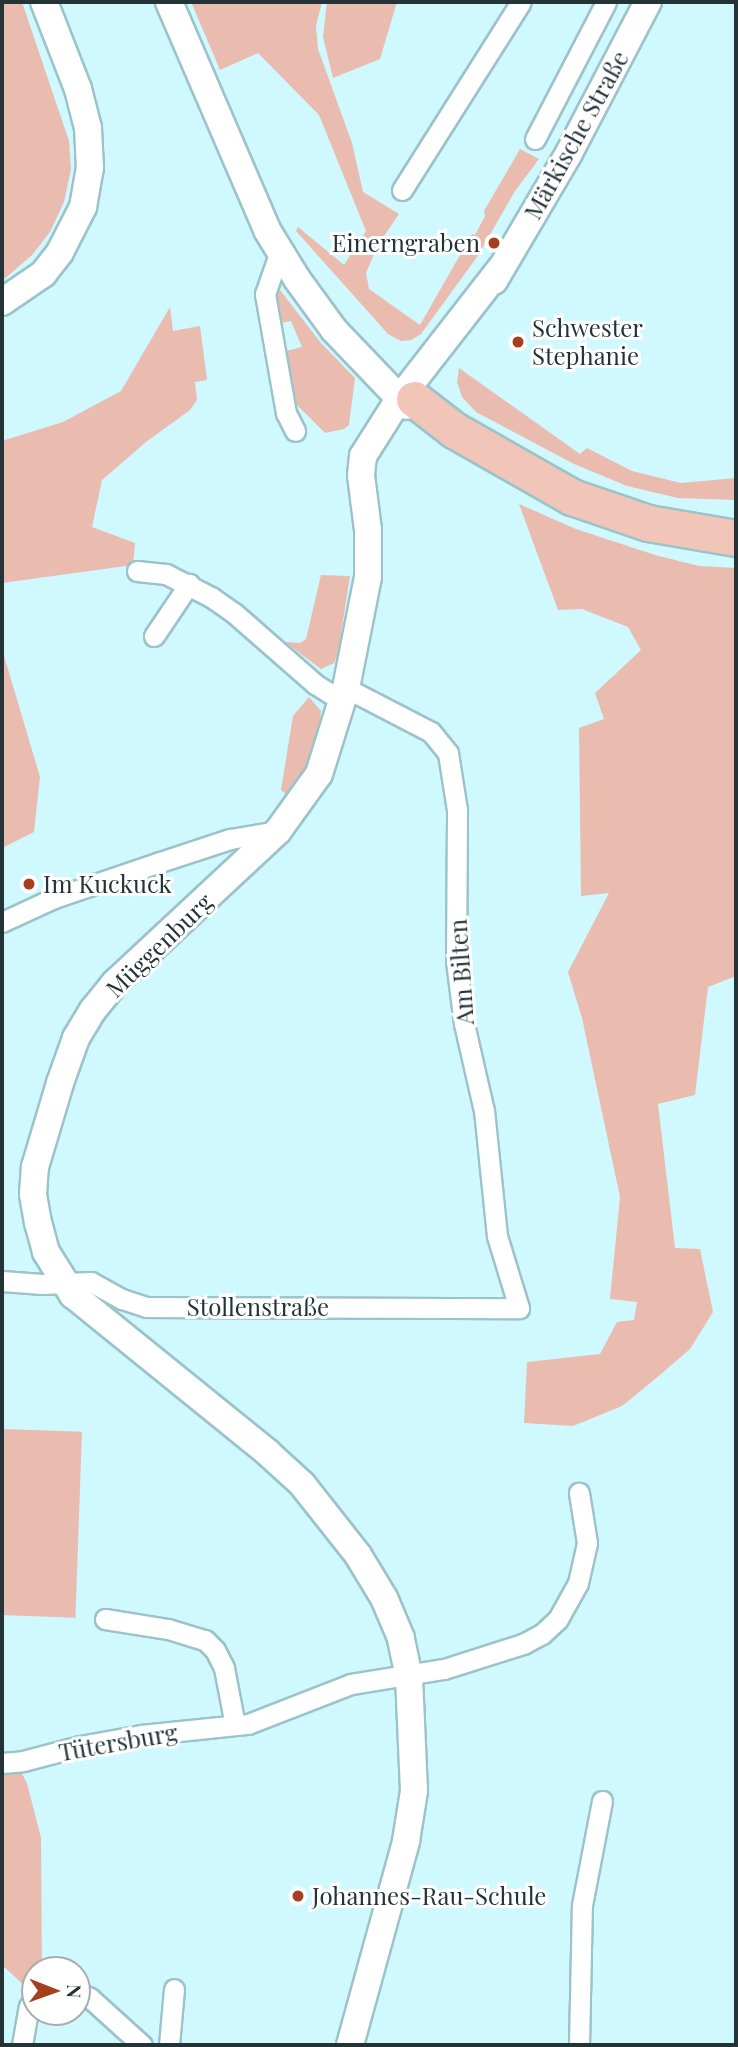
<!DOCTYPE html>
<html>
<head>
<meta charset="utf-8">
<style>
	body { margin:0 }
	#map { position:relative; width:738px; height:2047px; overflow:hidden; background:#cff8ff; font-family:"Playfair Display",serif }
	div>[style] { position:absolute }
	[style*='--x'] { left:calc(var(--x)*1px); top:calc(var(--y)*1px); width:calc(var(--w)*1px); rotate:calc(var(--a)*1deg) }
	.green>* { inset:0; background:#e9bcaf; transform-origin:0 0 }
	.roads { filter:drop-shadow(2px 0 #9bc3c9) drop-shadow(-2px 0 #9bc3c9) drop-shadow(0 2px #9bc3c9) drop-shadow(0 -2px #9bc3c9) }
	.minor>* { height:19px; margin:-9.5px; padding:0 9.5px; transform-origin:9.5px; border-radius:9.5px; background:#fff }
	.secondary>* { height:26px; margin:-13px; padding:0 13px; transform-origin:13px; border-radius:13px; background:#fff }
	.motorway>* { height:35px; margin:-17.5px; padding:0 17.5px; transform-origin:17.5px; border-radius:17.5px; background:#f1c6b9 }
	.dots>* { width:19px; height:19px; translate:-50% -50%; box-sizing:border-box; border:4px solid #fff; border-radius:50% }
	span { translate:-50% -50%; white-space:nowrap; text-align:center; line-height:1.15; -webkit-text-stroke:6px #fff; paint-order:stroke }
	.street-label { font-size:24px; color:#233336 }
	.poi-label { font-size:24px; color:#233336 }
	.right { translate:-100% -50%; text-align:right }
	.left { translate:0 -50%; text-align:left }
	.frame { position:absolute; inset:0; border:4px solid #233336; pointer-events:none }
	.north { position:absolute; left:21px; top:1956px; width:70px; height:70px; box-sizing:border-box; background:#fff; border:2px solid #a7adaf; border-radius:50%; rotate:91deg; font-size:19px; font-weight:700; line-height:28px; text-align:center; color:#233336 }
	.north::after { content:''; display:block; margin:auto; width:24px; height:32px; background:#a73f1f; clip-path:polygon(50% 0,100% 100%,50% 72%,0 100%) }
</style>
</head>
<body>
<div id="map">
	<div class="green">
		<i style="clip-path:polygon(2px 2px,22px 2px,69px 141px,71px 169px,64px 202px,50px 232px,32px 255px,2px 281px)"></i>
		<i style="clip-path:polygon(191px 2px,322px 2px,316px 26px,318px 49px,352px 143px,363px 192px,399px 214px,378px 245px,366px 273px,369px 289px,420px 325px,472px 234px,475px 235px,485px 216px,484px 211px,520px 149px,539px 159px,515px 191px,477px 257px,421px 334px,411px 340px,401px 341px,388px 334px,296px 231px,298px 227px,344px 265px,366px 231px,319px 115px,258px 53px,220px 70px)"></i>
		<i style="clip-path:polygon(327px 2px,397px 2px,380px 59px,333px 78px,323px 37px)"></i>
		<i style="clip-path:polygon(280px 290px,321px 343px,355px 378px,349px 425px,344px 429px,325px 433px,297px 405px,286px 351px,302px 347px,291px 321px,280px 323px,275px 297px,276px 292px)"></i>
		<i style="clip-path:polygon(170px 307px,173px 331px,200px 326px,207px 380px,195px 382px,197px 400px,190px 410px,146px 442px,102px 480px,92px 527px,135px 543px,133px 565px,2px 583px,2px 441px,63px 422px,121px 391px)"></i>
		<i style="clip-path:polygon(459px 368px,580px 454px,587px 448px,632px 471px,681px 483px,736px 478px,736px 500px,678px 498px,627px 486px,574px 464px,476px 412px,462px 397px,457px 382px)"></i>
		<i style="clip-path:polygon(519px 504px,576px 529px,655px 555px,699px 566px,736px 568px,736px 976px,708px 987px,695px 1095px,658px 1104px,675px 1248px,700px 1249px,713px 1312px,690px 1349px,654px 1380px,622px 1406px,573px 1426px,524px 1423px,527px 1362px,600px 1354px,617px 1322px,634px 1320px,637px 1302px,610px 1299px,620px 1197px,582px 1018px,568px 972px,609px 893px,581px 896px,579px 728px,604px 719px,595px 693px,641px 650px,628px 627px,582px 609px,558px 610px)"></i>
		<i style="clip-path:polygon(321px 575px,350px 576px,338px 653px,334px 663px,321px 669px,285px 642px,300px 643px,306px 639px)"></i>
		<i style="clip-path:polygon(2px 649px,40px 777px,34px 832px,2px 848px)"></i>
		<i style="clip-path:polygon(309px 697px,321px 711px,319px 729px,307px 766px,287px 795px,281px 790px,293px 716px)"></i>
		<i style="left:2px;top:1429px;width:80px;height:186px;rotate:2deg"></i>
		<i style="clip-path:polygon(2px 1770px,20px 1770px,27px 1783px,41px 1838px,42px 1970px,35px 1970px,35px 1985px,28px 1989px,2px 1965px)"></i>
	</div>
	<div class="roads">
		<div class="minor">
			<i style="--x:535;--y:139;--w:154;--a:-62.6"></i>
			<i style="--x:402;--y:190;--w:222;--a:-57.7"></i>
			<i style="--x:280;--y:251;--w:46;--a:109.2"></i>
			<i style="--x:265;--y:294;--w:121;--a:80"></i>
			<i style="--x:286;--y:413;--w:20;--a:63"></i>
			<i style="--x:137;--y:571;--w:29;--a:6"></i>
			<i style="--x:166;--y:574;--w:51;--a:27.1"></i>
			<i style="--x:211;--y:597;--w:28;--a:35"></i>
			<i style="--x:234;--y:613;--w:108;--a:41.2"></i>
			<i style="--x:315;--y:684;--w:32;--a:32"></i>
			<i style="--x:154;--y:636;--w:63;--a:-56.1"></i>
			<i style="--x:2;--y:922;--w:57;--a:-24.8"></i>
			<i style="--x:54;--y:898;--w:112;--a:-18.8"></i>
			<i style="--x:160;--y:862;--w:74;--a:-18.2"></i>
			<i style="--x:230;--y:839;--w:49;--a:-9.5"></i>
			<i style="--x:2;--y:1281;--w:40;--a:4.3"></i>
			<i style="--x:42;--y:1284;--w:49;--a:-2.3"></i>
			<i style="--x:91;--y:1282;--w:35;--a:29"></i>
			<i style="--x:122;--y:1299;--w:25;--a:18"></i>
			<i style="--x:146;--y:1307;--w:373;--a:0.2"></i>
			<i style="--x:519;--y:1308;--w:75;--a:-107"></i>
			<i style="--x:497;--y:1236;--w:126;--a:-95.9"></i>
			<i style="--x:484;--y:1111;--w:89;--a:-102.9"></i>
			<i style="--x:464;--y:1024;--w:64;--a:-97.2"></i>
			<i style="--x:456;--y:961;--w:151;--a:-89.6"></i>
			<i style="--x:457;--y:810;--w:58;--a:-99"></i>
			<i style="--x:448;--y:753;--w:27;--a:-129"></i>
			<i style="--x:431;--y:732;--w:96;--a:-152.6"></i>
			<i style="--x:105;--y:1619;--w:64;--a:9"></i>
			<i style="--x:168;--y:1629;--w:39;--a:17"></i>
			<i style="--x:205;--y:1640;--w:14;--a:45"></i>
			<i style="--x:215;--y:1650;--w:20;--a:63"></i>
			<i style="--x:224;--y:1668;--w:58;--a:79.1"></i>
			<i style="--x:2;--y:1763;--w:21;--a:-5"></i>
			<i style="--x:23;--y:1761;--w:59;--a:-14.7"></i>
			<i style="--x:80;--y:1746;--w:62;--a:-10.2"></i>
			<i style="--x:141;--y:1735;--w:108;--a:-5.9"></i>
			<i style="--x:248;--y:1724;--w:110;--a:-21.2"></i>
			<i style="--x:351;--y:1684;--w:94;--a:-9.2"></i>
			<i style="--x:444;--y:1669;--w:83;--a:-17.6"></i>
			<i style="--x:523;--y:1644;--w:21;--a:-28"></i>
			<i style="--x:542;--y:1634;--w:22;--a:-43"></i>
			<i style="--x:558;--y:1619;--w:41;--a:-60.9"></i>
			<i style="--x:578;--y:1583;--w:41;--a:-77.3"></i>
			<i style="--x:587;--y:1543;--w:51;--a:-99.1"></i>
			<i style="--x:77;--y:1992;--w:14;--a:25"></i>
			<i style="--x:90;--y:1998;--w:70;--a:42.1"></i>
			<i style="--x:22;--y:2045;--w:39;--a:-80"></i>
			<i style="--x:29;--y:2007;--w:11;--a:-56"></i>
			<i style="--x:169;--y:2045;--w:56;--a:-84.9"></i>
			<i style="--x:579;--y:2045;--w:140;--a:-88.8"></i>
			<i style="--x:582;--y:1905;--w:106;--a:-79.1"></i>
		</div>
		<div class="secondary">
			<i style="--x:169;--y:2;--w:248;--a:66.7"></i>
			<i style="--x:267;--y:230;--w:57;--a:58.5"></i>
			<i style="--x:297;--y:279;--w:63;--a:54"></i>
			<i style="--x:334;--y:330;--w:105;--a:46.2"></i>
			<i style="--x:494;--y:281;--w:148;--a:-59.6"></i>
			<i style="--x:569;--y:153;--w:170;--a:-62.4"></i>
			<i style="--x:2;--y:302;--w:50;--a:-34.3"></i>
			<i style="--x:43;--y:274;--w:28;--a:-52"></i>
			<i style="--x:60;--y:252;--w:51;--a:-62.9"></i>
			<i style="--x:83;--y:207;--w:40;--a:-80"></i>
			<i style="--x:90;--y:168;--w:40;--a:-92.9"></i>
			<i style="--x:88;--y:128;--w:40;--a:-104.4"></i>
			<i style="--x:78;--y:89;--w:93;--a:-111.3"></i>
			<i style="--x:350;--y:2045;--w:212;--a:-74.6"></i>
			<i style="--x:406;--y:1841;--w:51;--a:-80.9"></i>
			<i style="--x:414;--y:1791;--w:114;--a:-92.5"></i>
			<i style="--x:409;--y:1677;--w:40;--a:-102"></i>
			<i style="--x:401;--y:1638;--w:43;--a:-113"></i>
			<i style="--x:384;--y:1598;--w:50;--a:-121.2"></i>
			<i style="--x:358;--y:1555;--w:90;--a:-128.3"></i>
			<i style="--x:302;--y:1484;--w:47;--a:-137.6"></i>
			<i style="--x:267;--y:1452;--w:250;--a:-141"></i>
			<i style="--x:73;--y:1295;--w:51;--a:-122.1"></i>
			<i style="--x:46;--y:1252;--w:30;--a:-105"></i>
			<i style="--x:38;--y:1223;--w:29;--a:-100"></i>
			<i style="--x:33;--y:1194;--w:27;--a:-86"></i>
			<i style="--x:35;--y:1167;--w:88;--a:-73.4"></i>
			<i style="--x:60;--y:1083;--w:48;--a:-70.4"></i>
			<i style="--x:76;--y:1038;--w:33;--a:-59"></i>
			<i style="--x:93;--y:1010;--w:36;--a:-51"></i>
			<i style="--x:116;--y:982;--w:221;--a:-43"></i>
			<i style="--x:278;--y:831;--w:70;--a:-54.3"></i>
			<i style="--x:319;--y:774;--w:90;--a:-72.6"></i>
			<i style="--x:346;--y:688;--w:113;--a:-78.8"></i>
			<i style="--x:368;--y:577;--w:47;--a:-90"></i>
			<i style="--x:368;--y:530;--w:55;--a:-97.3"></i>
			<i style="--x:361;--y:475;--w:19;--a:-84"></i>
			<i style="--x:363;--y:456;--w:67;--a:-57.7"></i>
			<i style="--x:399;--y:399;--w:166;--a:-52.1"></i>
		</div>
		<div class="motorway">
			<i style="--x:414;--y:399;--w:51;--a:37.8"></i>
			<i style="--x:454;--y:430;--w:136;--a:29.6"></i>
			<i style="--x:572;--y:497;--w:80;--a:18.9"></i>
			<i style="--x:648;--y:523;--w:89;--a:9.7"></i>
		</div>
	</div>
	<div class="dots">
		<i style="left:494px;top:243px;background:#a73f1f"></i>
		<i style="left:518px;top:342px;background:#a73f1f"></i>
		<i style="left:29px;top:884px;background:#a73f1f"></i>
		<i style="left:298px;top:1896px;background:#a73f1f"></i>
	</div>
	<div class="street-label">
		<span style="left:576px;top:135px;rotate:-61deg">Märkische Straße</span>
		<span style="left:159px;top:945px;rotate:-44deg">Müggenburg</span>
		<span style="left:461px;top:972px;rotate:-94deg">Am Bilten</span>
		<span style="left:258px;top:1307px">Stollenstraße</span>
		<span style="left:118px;top:1742px;rotate:-10deg">Tütersburg</span>
	</div>
	<div class="poi-label">
		<span class="right" style="left:480px;top:243px">Einerngraben</span>
		<span class="left" style="left:532px;top:342px">Schwester<br>Stephanie</span>
		<span class="left" style="left:43px;top:884px">Im Kuckuck</span>
		<span class="left" style="left:312px;top:1896px">Johannes-Rau-Schule</span>
	</div>
	<div class="frame"></div>
	<div class="north">N</div>
</div>
</body>
</html>
